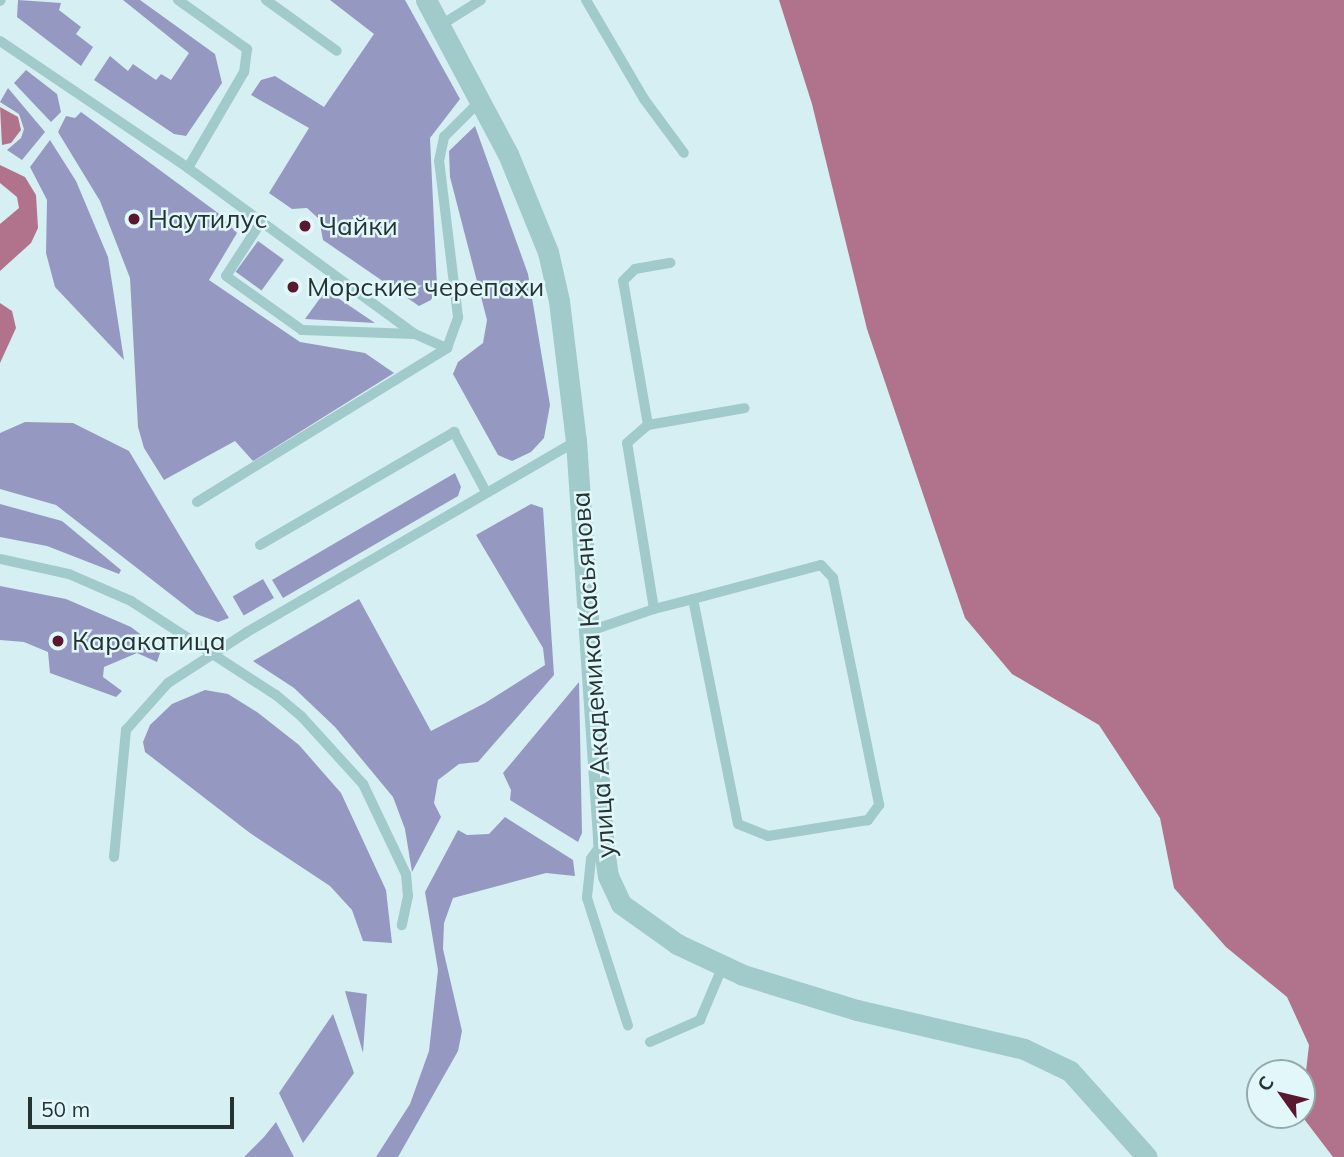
<!DOCTYPE html>
<html>
<head>
<meta charset="utf-8">
<style>
	body { margin:0 }
	#map { position:relative; width:1344px; height:1157px; overflow:hidden; background:#d6eff2; font-family:Mulish,sans-serif }
	div>[style] { position:absolute }
	[style*='--x'] { left:calc(var(--x)*1px); top:calc(var(--y)*1px); width:calc(var(--w)*1px); rotate:calc(var(--a)*1deg) }
	.green>* { inset:0; background:#9599c2; transform-origin:0 0 }
	.water>* { inset:0; background:#b1738b }
	.lane>* { height:10px; margin:-5px; padding:0 5px; transform-origin:5px; border-radius:5px; background:#a1cacb }
	.street>* { height:21px; margin:-10.5px; padding:0 10.5px; transform-origin:10.5px; border-radius:10.5px; background:#a1cacb }
	.dots>* { width:19px; height:19px; translate:-50% -50%; box-sizing:border-box; border:4px solid #e2f7fa; border-radius:50% }
	span { translate:-50% -50%; white-space:nowrap; text-align:center; line-height:1.15; -webkit-text-stroke:5px #e2f7fa; paint-order:stroke }
	.poi-label { font-size:26px; color:#243433 }
	.left { translate:0 -50%; text-align:left }
	.street-label { font-size:26px; color:#243433 }
	.north { position:absolute; left:1246px; top:1059px; width:70px; height:70px; box-sizing:border-box; background:#e2f7fa; border:2px solid #96a9aa; border-radius:50%; rotate:304deg; font-size:19px; font-weight:700; line-height:28px; text-align:center; color:#243433 }
	.north::after { content:''; display:block; margin:auto; width:24px; height:32px; background:#58182f; clip-path:polygon(50% 0,100% 100%,50% 72%,0 100%) }
	.scale { position:absolute; left:28px; top:1097px; width:206px; height:32px; box-sizing:border-box; border:4px solid #243433; border-top:0; padding-left:9px; font-size:21px; line-height:24px; white-space:nowrap; color:#243433; -webkit-text-stroke:5px #e2f7fa; paint-order:stroke }
</style>
</head>
<body>
<div id="map">
	<div class="green">
		<i style="clip-path:polygon(18px 0,61px 3px,59px 10px,81px 27px,76px 34px,93px 47px,81px 66px,17px 17px)"></i>
		<i style="clip-path:polygon(123px 0,140px 0,215px 54px,222px 83px,186px 136px,174px 134px,94px 80px,110px 56px,128px 71px,133px 64px,156px 80px,161px 74px,171px 80px,189px 53px)"></i>
		<i style="clip-path:polygon(330px 0,405px 0,460px 99px,430px 138px,437px 286px,431px 300px,419px 306px,323px 240px,319px 219px,307px 208px,292px 209px,269px 193px,309px 128px,251px 95px,261px 80px,275px 76px,324px 107px,374px 34px)"></i>
		<i style="clip-path:polygon(26px 70px,57px 94px,61px 112px,51px 122px,14px 83px)"></i>
		<i style="clip-path:polygon(8px 88px,45px 132px,22px 160px,7px 150px,21px 138px,24px 129px,19px 114px,0 102px)"></i>
		<i style="clip-path:polygon(81px 112px,218px 213px,237px 233px,209px 280px,300px 342px,365px 353px,394px 373px,253px 461px,235px 441px,164px 480px,144px 448px,138px 427px,130px 278px,100px 201px,58px 132px,66px 116px,75px 118px)"></i>
		<i style="clip-path:polygon(475px 126px,528px 274px,550px 405px,544px 438px,531px 452px,512px 461px,498px 455px,453px 374px,458px 362px,483px 343px,487px 320px,450px 177px,449px 151px)"></i>
		<i style="clip-path:polygon(50px 140px,76px 181px,108px 257px,124px 360px,55px 287px,46px 253px,47px 200px,30px 167px)"></i>
		<i style="left:258px;top:241px;width:32px;height:38px;rotate:36deg"></i>
		<i style="clip-path:polygon(326px 290px,375px 323px,305px 319px)"></i>
		<i style="clip-path:polygon(25px 422px,73px 423px,129px 451px,229px 618px,218px 622px,196px 614px,56px 505px,0 489px,0 433px)"></i>
		<i style="clip-path:polygon(455px 473px,461px 487px,458px 496px,283px 598px,272px 580px)"></i>
		<i style="clip-path:polygon(0 504px,62px 521px,121px 570px,119px 574px,47px 546px,0 537px)"></i>
		<i style="clip-path:polygon(531px 504px,543px 508px,554px 675px,478px 762px,459px 764px,438px 780px,434px 803px,441px 817px,412px 872px,405px 829px,393px 797px,335px 727px,294px 688px,253px 661px,359px 599px,431px 731px,485px 703px,545px 665px,543px 648px,476px 535px)"></i>
		<i style="left:263px;top:579px;width:22px;height:35px;rotate:60deg"></i>
		<i style="clip-path:polygon(0 586px,66px 599px,131px 627px,161px 650px,157px 662px,137px 653px,104px 667px,103px 677px,122px 691px,116px 697px,50px 673px,48px 652px,24px 642px,0 640px)"></i>
		<i style="clip-path:polygon(579px 682px,582px 833px,578px 842px,510px 800px,511px 790px,503px 773px)"></i>
		<i style="clip-path:polygon(205px 690px,228px 694px,257px 712px,299px 745px,341px 793px,386px 890px,392px 943px,363px 941px,352px 910px,330px 886px,250px 833px,145px 752px,143px 742px,150px 725px,172px 704px)"></i>
		<i style="clip-path:polygon(505px 817px,573px 860px,575px 876px,546px 873px,453px 898px,444px 923px,443px 949px,462px 1031px,458px 1051px,398px 1157px,376px 1157px,410px 1104px,429px 1051px,438px 970px,425px 892px,458px 830px,467px 835px,489px 834px)"></i>
		<i style="clip-path:polygon(345px 991px,367px 994px,363px 1053px)"></i>
		<i style="clip-path:polygon(333px 1014px,354px 1073px,303px 1143px,279px 1093px)"></i>
		<i style="clip-path:polygon(276px 1122px,294px 1157px,244px 1157px,264px 1137px)"></i>
	</div>
	<div class="water">
		<i style="clip-path:polygon(779px 0,1344px 0,1344px 1157px,1333px 1157px,1301px 1115px,1309px 1045px,1287px 997px,1226px 947px,1174px 888px,1160px 818px,1099px 725px,1012px 674px,965px 618px,867px 329px,812px 104px)"></i>
		<i style="clip-path:polygon(0 107px,18px 117px,21px 130px,11px 143px,2px 145px)"></i>
		<i style="clip-path:polygon(0 165px,25px 177px,36px 195px,38px 228px,31px 243px,0 271px,0 224px,19px 208px,17px 197px,0 183px)"></i>
		<i style="clip-path:polygon(0 303px,12px 311px,16px 328px,0 363px)"></i>
	</div>
	<div class="lane">
		<i style="--x:178;--y:0;--w:85;--a:35.4"></i>
		<i style="--x:247;--y:49;--w:23;--a:97"></i>
		<i style="--x:244;--y:72;--w:111;--a:120.3"></i>
		<i style="--x:266;--y:0;--w:87;--a:35.7"></i>
		<i style="--x:586;--y:0;--w:115;--a:59.6"></i>
		<i style="--x:644;--y:99;--w:67;--a:53.5"></i>
		<i style="--x:0;--y:1;--w:1;--a:-45"></i>
		<i style="--x:441;--y:25;--w:47;--a:-32"></i>
		<i style="--x:0;--y:41;--w:227;--a:34"></i>
		<i style="--x:188;--y:168;--w:281;--a:36.2"></i>
		<i style="--x:415;--y:334;--w:35;--a:24"></i>
		<i style="--x:261;--y:222;--w:64;--a:122.9"></i>
		<i style="--x:226;--y:276;--w:93;--a:35.4"></i>
		<i style="--x:302;--y:330;--w:112;--a:2"></i>
		<i style="--x:648;--y:425;--w:146;--a:-99.8"></i>
		<i style="--x:623;--y:281;--w:17;--a:-45"></i>
		<i style="--x:635;--y:269;--w:36;--a:-10"></i>
		<i style="--x:197;--y:502;--w:294;--a:-31.6"></i>
		<i style="--x:447;--y:348;--w:33;--a:-70"></i>
		<i style="--x:458;--y:317;--w:157;--a:-96.9"></i>
		<i style="--x:439;--y:161;--w:25;--a:-78"></i>
		<i style="--x:444;--y:137;--w:51;--a:-45"></i>
		<i style="--x:260;--y:545;--w:225;--a:-30.2"></i>
		<i style="--x:454;--y:432;--w:68;--a:61.9"></i>
		<i style="--x:0;--y:559;--w:71;--a:12.3"></i>
		<i style="--x:69;--y:574;--w:68;--a:23.5"></i>
		<i style="--x:131;--y:601;--w:173;--a:33"></i>
		<i style="--x:276;--y:695;--w:34;--a:40"></i>
		<i style="--x:302;--y:717;--w:91;--a:47.7"></i>
		<i style="--x:363;--y:784;--w:100;--a:64.5"></i>
		<i style="--x:406;--y:874;--w:22;--a:85"></i>
		<i style="--x:408;--y:896;--w:30;--a:102"></i>
		<i style="--x:654;--y:609;--w:168;--a:-99.2"></i>
		<i style="--x:627;--y:443;--w:28;--a:-41"></i>
		<i style="--x:648;--y:425;--w:98;--a:-9.9"></i>
		<i style="--x:590;--y:631;--w:68;--a:-19"></i>
		<i style="--x:654;--y:609;--w:40;--a:-14.4"></i>
		<i style="--x:693;--y:599;--w:132;--a:-14.9"></i>
		<i style="--x:821;--y:565;--w:18;--a:47"></i>
		<i style="--x:833;--y:578;--w:232;--a:78.5"></i>
		<i style="--x:879;--y:805;--w:19;--a:126"></i>
		<i style="--x:868;--y:820;--w:101;--a:170.9"></i>
		<i style="--x:768;--y:836;--w:32;--a:-158"></i>
		<i style="--x:738;--y:824;--w:229;--a:-101.3"></i>
		<i style="--x:602;--y:843;--w:19;--a:125"></i>
		<i style="--x:591;--y:859;--w:39;--a:96"></i>
		<i style="--x:587;--y:898;--w:134;--a:72.2"></i>
		<i style="--x:114;--y:857;--w:128;--a:-84.6"></i>
		<i style="--x:126;--y:730;--w:63;--a:-48.2"></i>
		<i style="--x:168;--y:683;--w:94;--a:-32.8"></i>
		<i style="--x:247;--y:632;--w:380;--a:-30.1"></i>
		<i style="--x:650;--y:1042;--w:55;--a:-23.7"></i>
		<i style="--x:700;--y:1020;--w:56;--a:-67.1"></i>
	</div>
	<div class="street">
		<i style="--x:426;--y:0;--w:174;--a:62"></i>
		<i style="--x:508;--y:154;--w:106;--a:67.8"></i>
		<i style="--x:548;--y:252;--w:50;--a:77.3"></i>
		<i style="--x:559;--y:301;--w:141;--a:83.1"></i>
		<i style="--x:576;--y:441;--w:401;--a:86.1"></i>
		<i style="--x:603;--y:841;--w:35;--a:82"></i>
		<i style="--x:608;--y:876;--w:31;--a:65"></i>
		<i style="--x:621;--y:904;--w:69;--a:35.5"></i>
		<i style="--x:677;--y:944;--w:73;--a:25.2"></i>
		<i style="--x:743;--y:975;--w:119;--a:17.1"></i>
		<i style="--x:857;--y:1010;--w:171;--a:13.1"></i>
		<i style="--x:1024;--y:1049;--w:51;--a:25.6"></i>
		<i style="--x:1070;--y:1071;--w:115;--a:48.2"></i>
	</div>
	<div class="dots">
		<i style="left:134px;top:219px;background:#58182f"></i>
		<i style="left:305px;top:226px;background:#58182f"></i>
		<i style="left:293px;top:287px;background:#58182f"></i>
		<i style="left:58px;top:641px;background:#58182f"></i>
	</div>
	<div class="poi-label">
		<span class="left" style="left:148px;top:219px">Наутилус</span>
		<span class="left" style="left:319px;top:226px">Чайки</span>
		<span class="left" style="left:307px;top:287px">Морские черепахи</span>
		<span class="left" style="left:72px;top:641px">Каракатица</span>
	</div>
	<div class="street-label">
		<span style="left:593px;top:675px;rotate:-94deg">улица Академика Касьянова</span>
	</div>
	<div class="north">С</div>
	<div class="scale">50 m</div>
</div>
</body>
</html>
